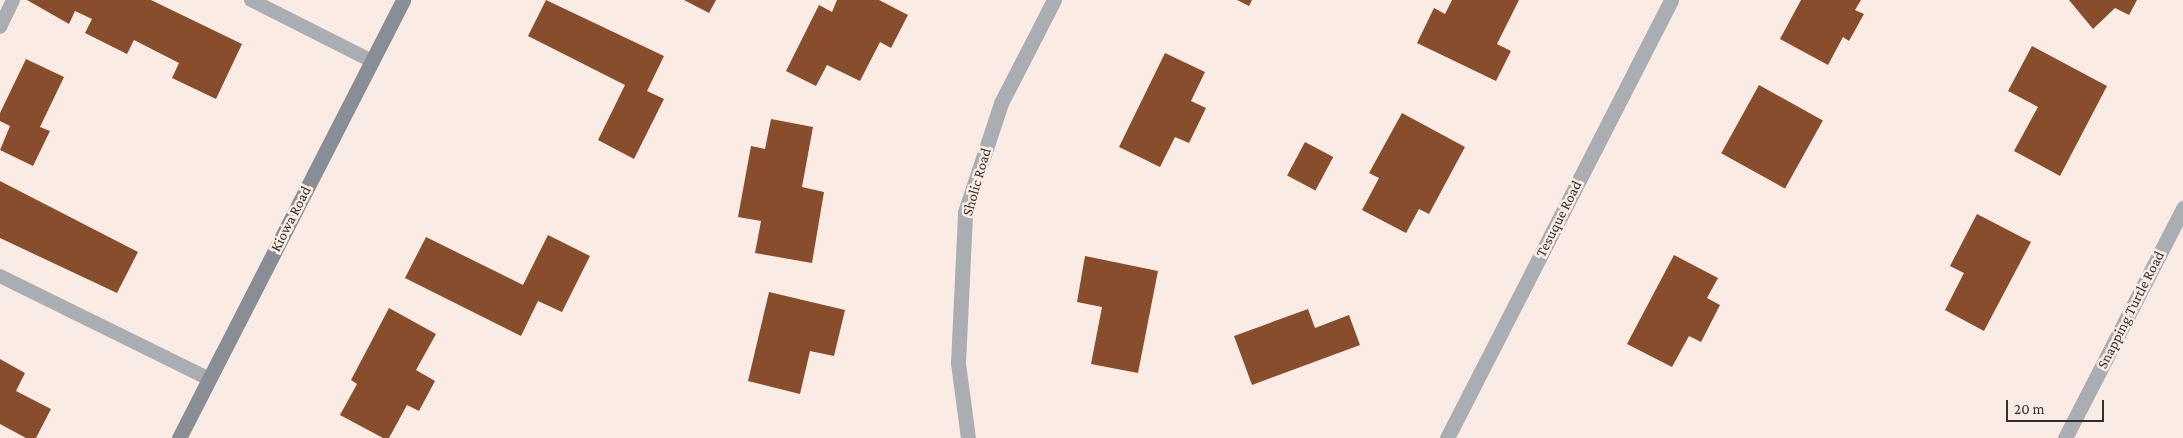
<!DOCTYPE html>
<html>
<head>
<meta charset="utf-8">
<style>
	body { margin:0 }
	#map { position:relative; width:2183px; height:438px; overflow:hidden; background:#faece4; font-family:"Crimson Pro",serif }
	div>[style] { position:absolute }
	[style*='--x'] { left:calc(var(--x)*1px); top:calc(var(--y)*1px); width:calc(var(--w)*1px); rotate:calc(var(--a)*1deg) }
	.building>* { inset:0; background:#884d2c; transform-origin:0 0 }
	.lane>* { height:14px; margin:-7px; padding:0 7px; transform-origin:7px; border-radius:7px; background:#aaaeb3 }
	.street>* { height:15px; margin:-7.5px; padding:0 7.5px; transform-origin:7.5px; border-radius:7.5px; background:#aaaeb3 }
	.secondary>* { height:15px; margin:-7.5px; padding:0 7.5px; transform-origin:7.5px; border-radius:7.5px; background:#898e96 }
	span { translate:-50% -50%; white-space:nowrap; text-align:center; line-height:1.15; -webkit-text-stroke:5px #faece4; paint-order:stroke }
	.street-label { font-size:15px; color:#36302d }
	.scale { position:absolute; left:2006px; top:400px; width:98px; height:22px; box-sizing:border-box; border:2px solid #36302d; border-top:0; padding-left:6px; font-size:15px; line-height:18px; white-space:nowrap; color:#36302d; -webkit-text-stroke:4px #faece4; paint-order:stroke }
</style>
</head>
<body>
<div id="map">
	<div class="building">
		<i style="clip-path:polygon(27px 0,151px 0,242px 44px,216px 99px,172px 78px,179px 63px,134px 40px,127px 54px,85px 33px,92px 19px,75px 11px,69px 24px)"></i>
		<i style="clip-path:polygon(546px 0,664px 56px,647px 91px,664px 99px,634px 159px,598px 140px,625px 85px,528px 36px)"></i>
		<i style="clip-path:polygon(684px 0,716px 0,709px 13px)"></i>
		<i style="clip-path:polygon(837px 0,879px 0,908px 15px,891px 48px,880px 42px,860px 81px,827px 65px,816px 86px,786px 71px,819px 5px,832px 12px)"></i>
		<i style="clip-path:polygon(1237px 0,1252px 0,1249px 6px)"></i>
		<i style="clip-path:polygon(1452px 0,1519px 0,1497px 44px,1511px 51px,1496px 81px,1417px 43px,1434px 8px,1445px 14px)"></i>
		<i style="clip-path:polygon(1801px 0,1861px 0,1855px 10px,1864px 14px,1849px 41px,1843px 37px,1828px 65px,1780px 39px)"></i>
		<i style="clip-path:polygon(2069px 0,2137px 0,2129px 15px,2115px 8px,2093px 29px)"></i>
		<i style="clip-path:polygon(2032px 46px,2107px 86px,2060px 176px,2014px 151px,2038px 107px,2008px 91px)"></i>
		<i style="clip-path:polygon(1165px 53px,1205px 72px,1191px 101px,1206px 108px,1189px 143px,1175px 137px,1160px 167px,1119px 147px)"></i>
		<i style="clip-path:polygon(26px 59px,64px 77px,40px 127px,50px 131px,33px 166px,0 150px,10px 126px,0 121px,0 113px)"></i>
		<i style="left:1759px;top:85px;width:73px;height:78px;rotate:29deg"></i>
		<i style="clip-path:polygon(1402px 113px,1465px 147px,1429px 214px,1419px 209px,1406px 233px,1362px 210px,1379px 178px,1369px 173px)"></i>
		<i style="clip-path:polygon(771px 119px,813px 127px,802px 187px,824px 192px,812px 263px,755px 253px,761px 221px,738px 217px,751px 146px,765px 149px)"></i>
		<i style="left:1305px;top:142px;width:32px;height:38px;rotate:28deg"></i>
		<i style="clip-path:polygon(0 181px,138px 252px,117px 293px,0 238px)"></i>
		<i style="clip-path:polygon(1977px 214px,2031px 242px,1984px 331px,1945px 310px,1964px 273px,1950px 266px)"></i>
		<i style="clip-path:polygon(548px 235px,590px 256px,562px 312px,538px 301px,521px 336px,405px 278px,426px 237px,523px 285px)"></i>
		<i style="clip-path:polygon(1674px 255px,1718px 278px,1707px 298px,1720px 305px,1701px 342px,1689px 336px,1672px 367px,1627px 344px)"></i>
		<i style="clip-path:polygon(1085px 256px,1158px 271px,1138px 373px,1091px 364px,1102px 307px,1077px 302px)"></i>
		<i style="clip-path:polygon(769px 292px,845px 310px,834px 356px,810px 351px,800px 394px,748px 381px)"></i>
		<i style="clip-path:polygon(389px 308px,436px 334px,416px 370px,435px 381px,419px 411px,407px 405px,389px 438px,383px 438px,340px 415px,357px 384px,351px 380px)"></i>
		<i style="clip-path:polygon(1308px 309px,1315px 328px,1349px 315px,1360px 345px,1252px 385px,1234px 336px)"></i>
		<i style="clip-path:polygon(0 359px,25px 373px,16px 391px,51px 409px,36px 438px,26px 438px,0 424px)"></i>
	</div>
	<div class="lane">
		<i style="--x:251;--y:0;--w:136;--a:26.8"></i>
		<i style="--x:0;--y:27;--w:30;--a:-64"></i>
		<i style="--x:0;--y:276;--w:233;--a:26.2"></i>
	</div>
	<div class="street">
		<i style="--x:968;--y:438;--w:76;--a:-97.6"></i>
		<i style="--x:958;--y:363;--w:151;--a:-87.3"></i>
		<i style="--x:965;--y:212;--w:115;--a:-71.7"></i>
		<i style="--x:1001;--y:103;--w:116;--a:-62.8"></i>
		<i style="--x:1447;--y:438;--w:492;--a:-62.9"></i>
		<i style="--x:2065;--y:438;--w:259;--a:-62.8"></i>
	</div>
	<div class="secondary">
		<i style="--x:179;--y:438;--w:492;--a:-62.9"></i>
	</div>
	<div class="street-label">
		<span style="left:977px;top:182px;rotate:-74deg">Sholic Road</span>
		<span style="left:291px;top:219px;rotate:-63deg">Kiowa Road</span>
		<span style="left:1559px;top:219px;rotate:-63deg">Tesuque Road</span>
		<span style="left:2131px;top:310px;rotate:-63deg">Snapping Turtle Road</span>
	</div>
	<div class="scale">20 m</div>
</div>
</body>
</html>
